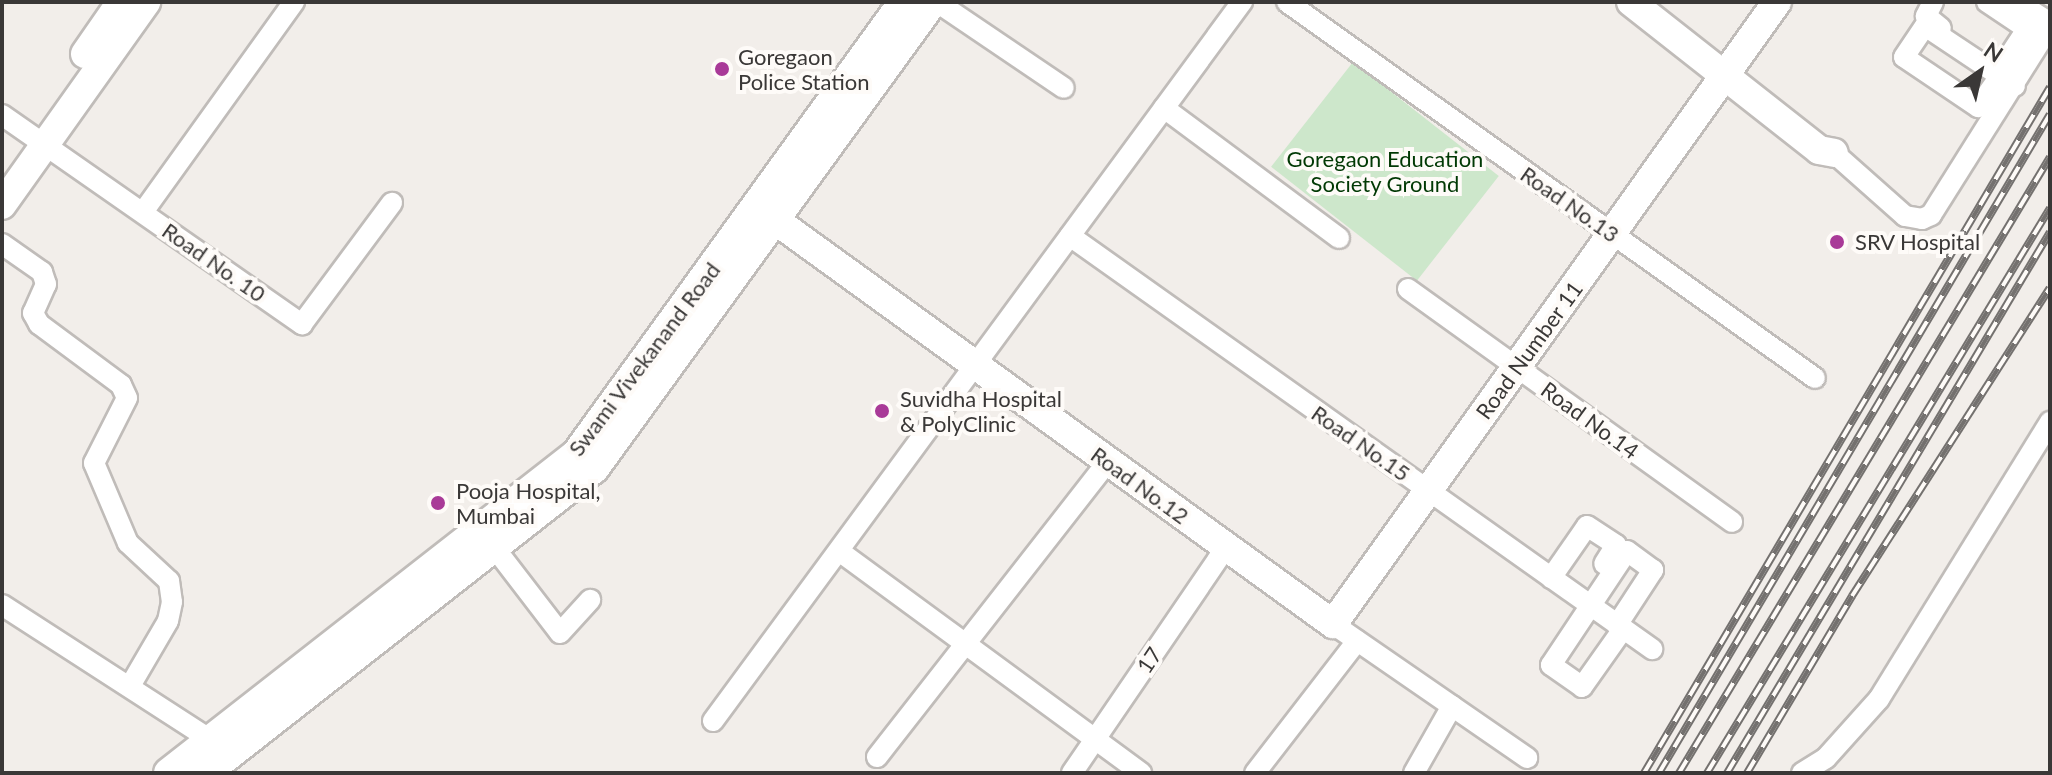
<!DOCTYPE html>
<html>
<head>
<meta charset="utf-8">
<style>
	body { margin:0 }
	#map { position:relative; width:2052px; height:775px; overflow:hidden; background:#f2eeea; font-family:Lato,sans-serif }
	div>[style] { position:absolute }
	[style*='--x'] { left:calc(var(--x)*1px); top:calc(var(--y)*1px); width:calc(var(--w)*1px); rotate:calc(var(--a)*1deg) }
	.green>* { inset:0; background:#cde7cb; transform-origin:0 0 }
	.roads { filter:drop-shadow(2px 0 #c0bcb9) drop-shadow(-2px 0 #c0bcb9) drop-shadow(0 2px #c0bcb9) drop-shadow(0 -2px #c0bcb9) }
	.street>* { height:20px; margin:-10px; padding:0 10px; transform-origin:10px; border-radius:10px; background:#fff }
	.secondary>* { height:28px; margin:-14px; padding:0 14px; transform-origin:14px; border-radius:14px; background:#fff }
	.primary>* { height:30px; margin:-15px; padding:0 15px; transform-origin:15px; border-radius:15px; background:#fff }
	.rail>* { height:8px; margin-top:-4px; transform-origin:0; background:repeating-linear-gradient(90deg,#fefbf8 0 15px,#74716f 0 30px); box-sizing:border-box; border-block:2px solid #74716f }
	.dots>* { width:22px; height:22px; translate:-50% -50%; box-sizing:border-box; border:4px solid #fefbf8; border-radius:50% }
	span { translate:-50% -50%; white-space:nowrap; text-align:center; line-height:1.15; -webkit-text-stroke:8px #fefbf8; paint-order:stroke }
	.poi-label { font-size:22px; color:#3a3837 }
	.left { translate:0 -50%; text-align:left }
	.park-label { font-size:22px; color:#013904 }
	.street-label { font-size:22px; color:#3a3837 }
	.frame { position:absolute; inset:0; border:4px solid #3a3837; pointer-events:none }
	.north { position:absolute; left:1940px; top:32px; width:80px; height:80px; -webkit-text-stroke:6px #fefbf8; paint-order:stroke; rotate:34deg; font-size:22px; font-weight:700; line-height:32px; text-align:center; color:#3a3837 }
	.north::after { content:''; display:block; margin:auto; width:28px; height:36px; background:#3a3837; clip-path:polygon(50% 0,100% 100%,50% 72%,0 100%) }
</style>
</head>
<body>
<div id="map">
	<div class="green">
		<i style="left:1353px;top:62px;width:185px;height:133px;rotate:38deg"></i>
	</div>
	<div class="roads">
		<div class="street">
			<i style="--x:937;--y:2;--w:153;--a:34.1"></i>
			<i style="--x:1287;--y:2;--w:648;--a:35.46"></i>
			<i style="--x:1933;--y:2;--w:16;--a:117"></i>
			<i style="--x:1926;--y:16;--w:19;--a:39"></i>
			<i style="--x:1987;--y:2;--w:66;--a:33.9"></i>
			<i style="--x:2017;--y:2;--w:39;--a:32"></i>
			<i style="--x:2002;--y:67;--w:45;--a:-56.7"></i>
			<i style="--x:2000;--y:76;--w:38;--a:125"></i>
			<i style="--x:1978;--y:107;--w:89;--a:-146"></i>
			<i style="--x:1904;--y:57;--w:37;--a:-56"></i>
			<i style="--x:1925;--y:26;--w:108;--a:33.7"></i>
			<i style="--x:1164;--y:108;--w:218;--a:36.6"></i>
			<i style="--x:2;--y:115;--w:366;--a:34.9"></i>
			<i style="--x:302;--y:324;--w:151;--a:-53.4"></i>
			<i style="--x:1834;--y:153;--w:95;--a:41.6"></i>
			<i style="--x:1905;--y:216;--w:17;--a:10"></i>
			<i style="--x:1922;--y:219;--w:10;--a:-24"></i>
			<i style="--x:1931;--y:215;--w:223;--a:-57.8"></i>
			<i style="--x:143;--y:212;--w:259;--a:-54.3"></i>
			<i style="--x:1070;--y:236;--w:714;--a:35.36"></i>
			<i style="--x:2;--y:244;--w:49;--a:35"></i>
			<i style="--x:42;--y:272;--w:13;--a:72"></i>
			<i style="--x:46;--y:284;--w:32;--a:114"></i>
			<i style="--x:33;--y:313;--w:13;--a:61"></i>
			<i style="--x:39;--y:324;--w:102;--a:36.6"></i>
			<i style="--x:121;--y:385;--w:14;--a:65"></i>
			<i style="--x:127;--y:398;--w:73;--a:116.9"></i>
			<i style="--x:94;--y:463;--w:87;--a:67"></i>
			<i style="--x:128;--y:543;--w:56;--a:42.8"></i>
			<i style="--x:169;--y:581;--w:21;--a:82"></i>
			<i style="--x:172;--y:602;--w:19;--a:102"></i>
			<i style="--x:168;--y:621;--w:75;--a:120.3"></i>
			<i style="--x:1408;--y:289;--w:399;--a:35.7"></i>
			<i style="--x:494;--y:547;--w:108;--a:52.5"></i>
			<i style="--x:560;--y:633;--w:45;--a:-47.7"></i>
			<i style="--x:839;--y:551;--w:375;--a:36.3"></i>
			<i style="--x:1551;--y:578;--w:63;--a:-55.3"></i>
			<i style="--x:1587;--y:526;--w:35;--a:33"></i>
			<i style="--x:1616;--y:545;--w:22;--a:122"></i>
			<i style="--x:2;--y:605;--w:260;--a:32.9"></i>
			<i style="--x:1333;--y:624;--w:236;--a:34.6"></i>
			<i style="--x:1617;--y:625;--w:66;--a:-56.8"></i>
			<i style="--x:1653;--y:570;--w:32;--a:-144"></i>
			<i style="--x:1627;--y:551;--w:137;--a:123.7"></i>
			<i style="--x:1551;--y:665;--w:38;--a:35"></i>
			<i style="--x:1582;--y:687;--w:71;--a:-54.7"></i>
			<i style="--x:713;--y:721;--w:893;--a:-53.66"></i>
			<i style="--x:877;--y:757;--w:375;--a:-52"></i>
			<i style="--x:1072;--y:773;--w:273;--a:-55.7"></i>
			<i style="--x:1255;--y:773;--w:167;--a:-52.3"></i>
			<i style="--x:1414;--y:773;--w:77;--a:-60.4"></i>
			<i style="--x:1802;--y:773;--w:28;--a:-32"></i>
			<i style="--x:1826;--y:758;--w:79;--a:-48.1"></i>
			<i style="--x:1879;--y:699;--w:326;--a:-58.3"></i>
		</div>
		<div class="secondary">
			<i style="--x:1631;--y:2;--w:239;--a:38.2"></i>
			<i style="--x:1819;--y:150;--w:15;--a:11"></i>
			<i style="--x:85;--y:54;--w:63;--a:-55.3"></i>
			<i style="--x:2;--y:205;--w:249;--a:-54.6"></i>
			<i style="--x:757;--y:207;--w:711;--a:35.9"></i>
			<i style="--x:1333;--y:624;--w:764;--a:-54.48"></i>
		</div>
		<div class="primary">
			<i style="--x:169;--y:773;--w:518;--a:-38.02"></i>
			<i style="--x:577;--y:454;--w:558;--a:-54.12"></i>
			<i style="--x:205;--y:773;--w:494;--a:-38.1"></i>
			<i style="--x:594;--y:468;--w:576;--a:-54.05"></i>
		</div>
	</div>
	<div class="rail">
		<i style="--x:1644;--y:773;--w:797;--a:-59.38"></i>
		<i style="--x:1659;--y:773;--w:766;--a:-59.32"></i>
		<i style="--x:1679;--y:773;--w:719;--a:-58.94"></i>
		<i style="--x:1707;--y:773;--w:661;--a:-58.74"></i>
		<i style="--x:1727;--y:773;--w:630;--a:-59.16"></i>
		<i style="--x:1747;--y:773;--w:206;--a:-59.3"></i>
		<i style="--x:1852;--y:596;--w:366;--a:-57.3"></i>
	</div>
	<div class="dots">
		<i style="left:722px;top:69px;background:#a93a98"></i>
		<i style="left:1837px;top:242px;background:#a93a98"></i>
		<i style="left:882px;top:411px;background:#a93a98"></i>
		<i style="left:438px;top:503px;background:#a93a98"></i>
	</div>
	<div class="poi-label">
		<span class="left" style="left:738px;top:69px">Goregaon<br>Police Station</span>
		<span class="left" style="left:1855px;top:242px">SRV Hospital</span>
		<span class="left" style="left:900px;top:411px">Suvidha Hospital<br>&amp; PolyClinic</span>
		<span class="left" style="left:456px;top:503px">Pooja Hospital,<br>Mumbai</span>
	</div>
	<div class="park-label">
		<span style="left:1385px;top:171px">Goregaon Education<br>Society Ground</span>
	</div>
	<div class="street-label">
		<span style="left:1570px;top:204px;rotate:35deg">Road No.13</span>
		<span style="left:214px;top:262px;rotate:35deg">Road No. 10</span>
		<span style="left:1529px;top:350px;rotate:-54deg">Road Number 11</span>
		<span style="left:644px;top:359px;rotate:-53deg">Swami Vivekanand Road</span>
		<span style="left:1590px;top:420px;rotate:36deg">Road No.14</span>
		<span style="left:1361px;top:443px;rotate:35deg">Road No.15</span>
		<span style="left:1140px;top:485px;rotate:36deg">Road No.12</span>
		<span style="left:1149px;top:660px;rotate:-56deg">17</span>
	</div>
	<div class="frame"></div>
	<div class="north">N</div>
</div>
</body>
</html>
